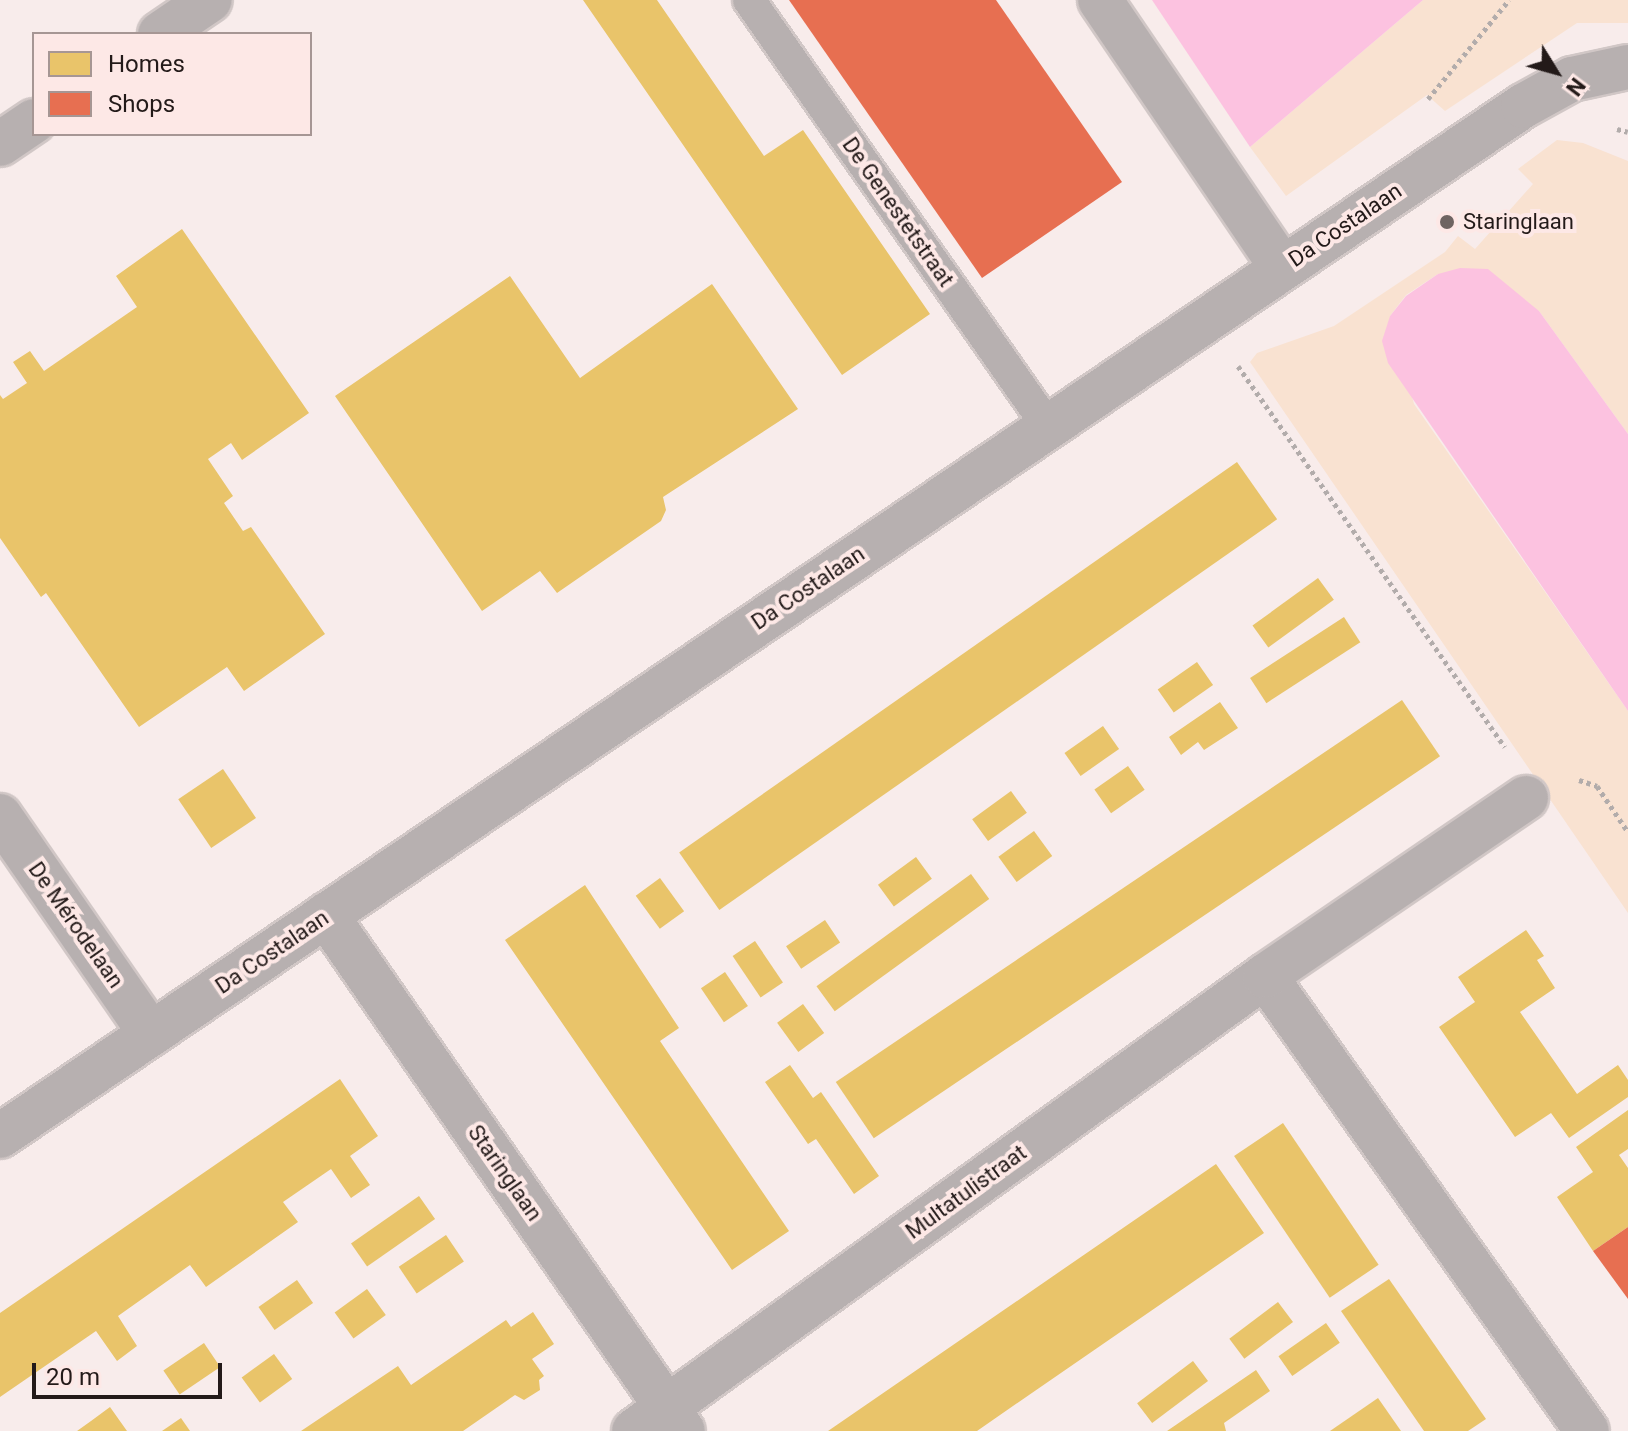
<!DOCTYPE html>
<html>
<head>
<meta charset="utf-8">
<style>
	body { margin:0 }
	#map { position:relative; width:1628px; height:1431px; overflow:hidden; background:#f8eceb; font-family:Roboto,sans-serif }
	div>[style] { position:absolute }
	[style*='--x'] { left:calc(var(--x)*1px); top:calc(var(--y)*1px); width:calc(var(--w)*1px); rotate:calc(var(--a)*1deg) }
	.green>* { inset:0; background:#f9e2d1 }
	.water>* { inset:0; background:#fcc2e0 }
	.homes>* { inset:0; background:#e9c46a; transform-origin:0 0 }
	.shops>* { inset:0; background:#e76f51 }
	.path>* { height:5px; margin-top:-2.5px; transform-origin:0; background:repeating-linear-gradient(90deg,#b2acab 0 4px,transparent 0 8px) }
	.roads { filter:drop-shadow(2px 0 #d1c7c6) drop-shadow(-2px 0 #d1c7c6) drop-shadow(0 2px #d1c7c6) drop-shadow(0 -2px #d1c7c6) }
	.service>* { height:32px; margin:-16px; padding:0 16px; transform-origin:16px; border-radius:16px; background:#b7b0b0 }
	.pedestrian>* { height:44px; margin:-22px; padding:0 22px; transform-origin:22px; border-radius:22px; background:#b7b0b0 }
	.minor>* { height:44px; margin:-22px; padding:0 22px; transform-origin:22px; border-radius:22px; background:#b7b0b0 }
	.dots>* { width:22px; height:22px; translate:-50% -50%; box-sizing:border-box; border:4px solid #fde8e6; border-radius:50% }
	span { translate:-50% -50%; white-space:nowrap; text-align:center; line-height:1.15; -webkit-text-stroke:8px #fde8e6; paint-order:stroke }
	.street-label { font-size:22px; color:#231a19 }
	.poi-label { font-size:22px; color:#231a19 }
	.left { translate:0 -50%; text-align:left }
	.legend { position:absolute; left:32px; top:32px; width:280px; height:104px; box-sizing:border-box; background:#fde8e6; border:2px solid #a69694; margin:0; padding:10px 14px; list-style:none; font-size:24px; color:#231a19 }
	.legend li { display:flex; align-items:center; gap:16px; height:40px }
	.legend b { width:40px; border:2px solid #a69694 }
	.north { position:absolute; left:1516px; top:32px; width:80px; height:80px; -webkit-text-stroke:6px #fde8e6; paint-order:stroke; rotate:127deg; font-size:22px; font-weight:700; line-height:32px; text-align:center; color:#231a19 }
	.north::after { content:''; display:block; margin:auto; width:28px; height:36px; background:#231a19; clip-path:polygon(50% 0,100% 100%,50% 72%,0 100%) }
	.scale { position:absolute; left:32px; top:1363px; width:190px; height:36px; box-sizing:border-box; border:4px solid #231a19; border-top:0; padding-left:10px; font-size:24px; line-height:28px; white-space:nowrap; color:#231a19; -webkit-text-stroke:6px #fde8e6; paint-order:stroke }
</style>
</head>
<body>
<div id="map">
	<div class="green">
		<i style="clip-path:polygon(1423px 0,1628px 0,1628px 23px,1577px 23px,1445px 111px,1427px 95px,1286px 196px,1250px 147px)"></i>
		<i style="clip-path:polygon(1557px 140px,1583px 143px,1628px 161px,1628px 434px,1539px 311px,1438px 274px,1406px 295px,1390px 316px,1414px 404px,1628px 711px,1628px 913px,1250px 362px,1257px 353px,1334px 326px,1445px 252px,1458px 236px,1475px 249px,1533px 184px,1518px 169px)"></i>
	</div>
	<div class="water">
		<i style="clip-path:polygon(1152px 0,1423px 0,1250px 147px)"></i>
		<i style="clip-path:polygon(1460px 268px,1488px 269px,1539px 311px,1628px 434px,1628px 711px,1388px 363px,1382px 341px,1390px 316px,1406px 296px,1438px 274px)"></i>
	</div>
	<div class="homes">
		<i style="clip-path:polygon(583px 0,657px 0,764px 156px,803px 130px,930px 314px,842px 375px)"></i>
		<i style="clip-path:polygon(182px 229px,309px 413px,242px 460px,231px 443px,208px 459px,233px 496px,224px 503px,243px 531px,251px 527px,325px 634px,244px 691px,227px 667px,139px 727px,46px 593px,41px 597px,0 538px,0 395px,3px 399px,27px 383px,13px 362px,30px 351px,44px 371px,137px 307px,116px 276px)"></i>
		<i style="clip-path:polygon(510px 276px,580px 378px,712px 284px,798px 409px,663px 497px,666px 510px,661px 521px,557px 593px,540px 571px,482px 611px,335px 396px)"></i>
		<i style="left:1237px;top:462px;width:70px;height:681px;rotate:55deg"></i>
		<i style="left:1318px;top:578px;width:27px;height:81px;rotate:54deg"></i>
		<i style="left:1344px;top:617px;width:30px;height:112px;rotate:57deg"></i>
		<i style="left:1197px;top:662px;width:28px;height:48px;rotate:55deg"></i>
		<i style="left:1402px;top:700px;width:68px;height:683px;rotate:56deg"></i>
		<i style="clip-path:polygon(1220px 702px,1238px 728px,1204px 750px,1198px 742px,1181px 755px,1169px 737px)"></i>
		<i style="left:1103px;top:726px;width:28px;height:47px;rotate:55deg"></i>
		<i style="left:1128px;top:766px;width:29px;height:41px;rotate:55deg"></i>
		<i style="left:223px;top:769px;width:59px;height:54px;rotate:56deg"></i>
		<i style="left:1011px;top:791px;width:27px;height:48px;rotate:54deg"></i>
		<i style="left:1034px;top:831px;width:31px;height:44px;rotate:54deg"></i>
		<i style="left:916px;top:857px;width:27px;height:47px;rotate:54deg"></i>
		<i style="left:971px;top:874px;width:31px;height:191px;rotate:54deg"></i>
		<i style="left:660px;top:878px;width:41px;height:30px;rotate:54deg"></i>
		<i style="clip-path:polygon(585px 885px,679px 1028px,660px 1041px,789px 1231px,732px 1270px,505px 940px)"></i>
		<i style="left:825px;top:920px;width:27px;height:47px;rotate:56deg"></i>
		<i style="clip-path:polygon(1526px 930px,1544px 956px,1537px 960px,1555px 988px,1520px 1012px,1577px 1094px,1618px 1065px,1628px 1080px,1628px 1097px,1569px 1138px,1551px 1113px,1515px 1137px,1439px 1027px,1475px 1002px,1458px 977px)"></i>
		<i style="left:755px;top:941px;width:50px;height:27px;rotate:56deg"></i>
		<i style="left:725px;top:972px;width:41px;height:29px;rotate:56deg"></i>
		<i style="left:803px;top:1004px;width:36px;height:32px;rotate:54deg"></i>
		<i style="clip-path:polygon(790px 1065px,813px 1098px,821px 1092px,879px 1176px,854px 1194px,816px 1139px,808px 1144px,765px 1082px)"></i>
		<i style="clip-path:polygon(340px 1079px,378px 1136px,350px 1156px,370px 1185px,351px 1198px,331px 1169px,283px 1202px,298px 1222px,206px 1287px,190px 1265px,118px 1316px,137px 1346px,117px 1361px,96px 1331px,0 1397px,0 1313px)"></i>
		<i style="clip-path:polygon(1628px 1110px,1628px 1149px,1619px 1155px,1628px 1168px,1628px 1227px,1593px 1251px,1557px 1197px,1593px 1172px,1576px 1147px)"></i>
		<i style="left:1283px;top:1123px;width:171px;height:59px;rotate:56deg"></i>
		<i style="clip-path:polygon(1216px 1164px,1264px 1233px,1029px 1395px,977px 1431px,828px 1431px)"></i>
		<i style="left:419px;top:1196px;width:28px;height:83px;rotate:55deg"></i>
		<i style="left:446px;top:1235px;width:32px;height:57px;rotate:56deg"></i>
		<i style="clip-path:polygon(1389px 1279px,1486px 1419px,1468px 1431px,1424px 1431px,1341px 1311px)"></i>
		<i style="left:297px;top:1280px;width:28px;height:47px;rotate:55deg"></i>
		<i style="left:367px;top:1289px;width:32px;height:40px;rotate:54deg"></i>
		<i style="left:1278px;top:1302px;width:25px;height:61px;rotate:53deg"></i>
		<i style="clip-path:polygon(533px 1312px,554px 1344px,532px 1359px,544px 1376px,539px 1380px,540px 1390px,524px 1400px,515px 1395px,463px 1431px,301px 1431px,398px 1366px,411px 1385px,506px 1320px,511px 1327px)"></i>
		<i style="left:1326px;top:1323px;width:24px;height:58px;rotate:55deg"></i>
		<i style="left:204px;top:1343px;width:29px;height:49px;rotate:56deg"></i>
		<i style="left:274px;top:1354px;width:31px;height:40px;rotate:54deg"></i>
		<i style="left:1193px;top:1361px;width:25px;height:70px;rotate:53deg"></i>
		<i style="clip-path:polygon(1256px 1370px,1270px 1391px,1224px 1423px,1226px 1431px,1167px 1431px)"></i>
		<i style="clip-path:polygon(1378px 1398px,1401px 1431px,1330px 1431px)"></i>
		<i style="clip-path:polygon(110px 1407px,127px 1431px,77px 1431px,91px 1421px)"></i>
		<i style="clip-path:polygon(181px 1418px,190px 1431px,162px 1431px)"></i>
	</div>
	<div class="shops">
		<i style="clip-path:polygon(789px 0,996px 0,1122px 182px,982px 278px)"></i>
		<i style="clip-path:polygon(1628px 1227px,1628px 1299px,1593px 1251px)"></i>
	</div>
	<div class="path">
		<i style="--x:1428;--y:99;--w:128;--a:-50.7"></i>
		<i style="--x:1617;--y:129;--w:11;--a:15"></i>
		<i style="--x:1238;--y:366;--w:465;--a:55"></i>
		<i style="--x:1579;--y:780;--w:19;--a:18"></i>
		<i style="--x:1597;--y:786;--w:55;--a:56"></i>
	</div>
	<div class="roads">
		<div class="service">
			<i style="--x:749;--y:0;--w:519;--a:54.96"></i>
		</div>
		<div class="pedestrian">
			<i style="--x:1100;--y:0;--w:324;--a:55.8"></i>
		</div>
		<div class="minor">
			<i style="--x:160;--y:34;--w:60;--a:-34.2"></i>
			<i style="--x:0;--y:144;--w:41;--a:-34.1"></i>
			<i style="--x:0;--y:816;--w:265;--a:55.3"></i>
			<i style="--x:326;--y:915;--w:627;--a:55.32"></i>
			<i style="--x:1265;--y:976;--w:557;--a:54.71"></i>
			<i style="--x:0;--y:1136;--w:1839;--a:-34.07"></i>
			<i style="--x:1523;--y:106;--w:56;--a:-28.9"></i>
			<i style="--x:1572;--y:79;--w:57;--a:-12.1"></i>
			<i style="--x:634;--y:1431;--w:778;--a:-35.79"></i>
			<i style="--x:1265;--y:976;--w:316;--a:-34.3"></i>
		</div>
	</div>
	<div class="dots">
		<i style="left:1447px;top:222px;background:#6e6462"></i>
	</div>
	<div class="street-label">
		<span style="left:898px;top:212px;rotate:55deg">De Genestetstraat</span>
		<span style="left:1345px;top:225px;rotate:-34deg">Da Costalaan</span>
		<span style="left:808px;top:588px;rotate:-34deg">Da Costalaan</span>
		<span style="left:76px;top:925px;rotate:55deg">De Mérodelaan</span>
		<span style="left:272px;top:952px;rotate:-34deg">Da Costalaan</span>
		<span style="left:505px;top:1173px;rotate:55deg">Staringlaan</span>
		<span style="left:966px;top:1192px;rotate:-36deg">Multatulistraat</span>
	</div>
	<div class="poi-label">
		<span class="left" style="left:1463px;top:222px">Staringlaan</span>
	</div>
	<ul class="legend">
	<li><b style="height:22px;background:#e9c46a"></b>Homes</li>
	<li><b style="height:22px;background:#e76f51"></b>Shops</li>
	</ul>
	<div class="north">N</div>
	<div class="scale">20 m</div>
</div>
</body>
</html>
